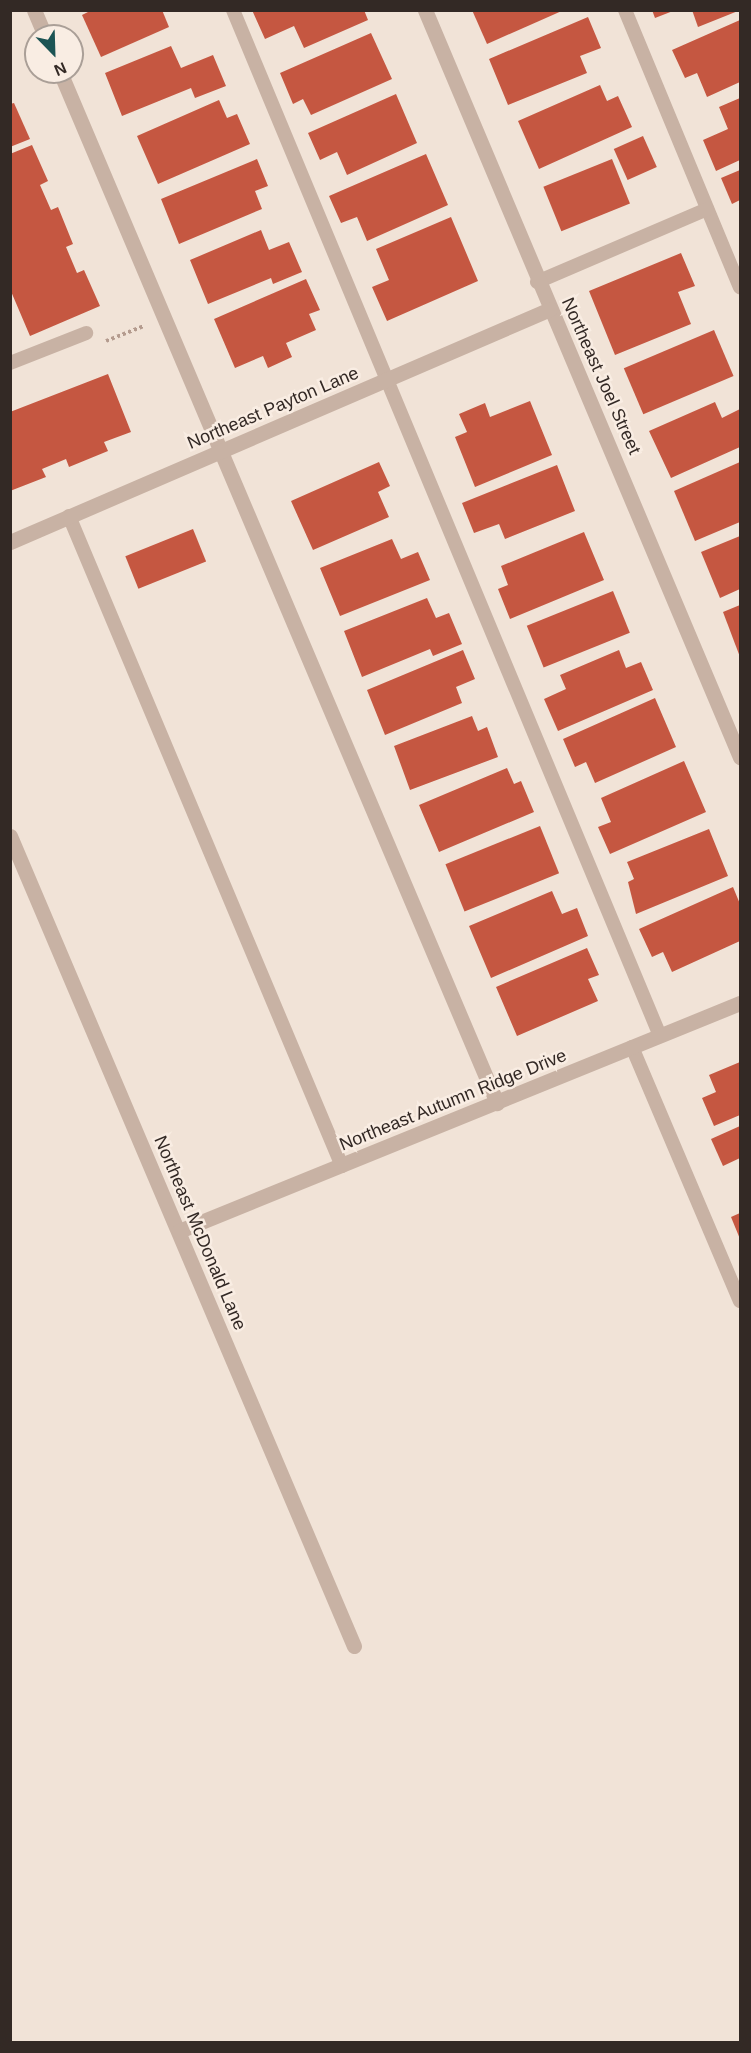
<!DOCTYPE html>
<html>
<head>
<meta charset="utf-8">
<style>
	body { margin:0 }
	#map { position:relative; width:751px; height:2053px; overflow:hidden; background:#f1e3d7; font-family:Arial,sans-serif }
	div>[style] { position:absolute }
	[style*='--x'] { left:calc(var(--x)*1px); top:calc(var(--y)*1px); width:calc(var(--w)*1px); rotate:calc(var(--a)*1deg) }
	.building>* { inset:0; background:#c55741; transform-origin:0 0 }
	.path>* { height:4px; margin-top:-2px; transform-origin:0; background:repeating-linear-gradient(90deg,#b49b8e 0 3px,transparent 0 6px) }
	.lane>* { height:14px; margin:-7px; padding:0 7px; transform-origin:7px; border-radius:7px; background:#c8b2a4 }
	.street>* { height:15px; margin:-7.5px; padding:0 7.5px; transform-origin:7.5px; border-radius:7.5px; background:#c8b2a4 }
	span { translate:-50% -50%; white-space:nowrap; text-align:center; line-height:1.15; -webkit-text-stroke:5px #f9ede3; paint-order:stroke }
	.street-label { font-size:18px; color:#332925 }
	.frame { position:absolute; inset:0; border:12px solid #332925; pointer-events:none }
	.north { position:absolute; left:24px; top:24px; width:60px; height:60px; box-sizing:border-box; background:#f9ede3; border:2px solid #aa9f97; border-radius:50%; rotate:157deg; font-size:16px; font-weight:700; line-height:24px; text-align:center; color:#332925 }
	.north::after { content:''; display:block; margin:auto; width:21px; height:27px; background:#1c5454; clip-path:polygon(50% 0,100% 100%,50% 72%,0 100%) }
</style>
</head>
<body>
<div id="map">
	<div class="building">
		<i style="clip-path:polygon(92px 10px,162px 10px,169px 27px,101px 57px,82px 15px)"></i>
		<i style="clip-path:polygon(252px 10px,364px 10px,368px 20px,304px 48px,294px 26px,265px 39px)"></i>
		<i style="clip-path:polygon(472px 10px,564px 10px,487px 44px)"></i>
		<i style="clip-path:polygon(652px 10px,673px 10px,673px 11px,655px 18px)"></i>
		<i style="clip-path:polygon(692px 10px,738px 10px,738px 11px,698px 27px)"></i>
		<i style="clip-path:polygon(588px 17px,601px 48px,580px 56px,587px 73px,508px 105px,489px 59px)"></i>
		<i style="clip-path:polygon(740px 20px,740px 82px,707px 97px,697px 73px,685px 78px,672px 50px)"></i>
		<i style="clip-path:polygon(371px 33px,392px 79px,311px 115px,303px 99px,293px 104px,280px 73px)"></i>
		<i style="clip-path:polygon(171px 46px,181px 68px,213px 55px,226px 86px,195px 98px,191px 88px,122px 116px,105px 73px)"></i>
		<i style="clip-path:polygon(600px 85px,607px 101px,618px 96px,632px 127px,539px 169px,518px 121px)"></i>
		<i style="clip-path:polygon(396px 94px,417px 143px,347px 175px,337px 152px,320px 160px,308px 133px)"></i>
		<i style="clip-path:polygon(740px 98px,740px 160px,716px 171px,703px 140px,728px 129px,719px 107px)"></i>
		<i style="clip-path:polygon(219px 100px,227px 118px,237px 114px,250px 144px,158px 184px,137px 136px)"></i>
		<i style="clip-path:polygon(14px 103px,30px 139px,10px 147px,10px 104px)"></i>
		<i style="left:643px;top:136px;width:34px;height:32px;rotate:66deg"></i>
		<i style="clip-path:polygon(32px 145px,48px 181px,40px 185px,51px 210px,58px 207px,73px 244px,66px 247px,77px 273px,84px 270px,100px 306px,30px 336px,10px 289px,10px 154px)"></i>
		<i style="clip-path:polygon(426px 154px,448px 205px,367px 241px,357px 217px,341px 223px,329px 196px)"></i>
		<i style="clip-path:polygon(257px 159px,268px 186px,255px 191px,262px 209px,179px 244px,161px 199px)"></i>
		<i style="left:612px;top:159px;width:48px;height:74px;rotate:68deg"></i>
		<i style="clip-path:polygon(740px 170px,740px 200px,732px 204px,721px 178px)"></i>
		<i style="clip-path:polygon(451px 217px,478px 281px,387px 321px,372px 287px,389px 280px,376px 249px)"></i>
		<i style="clip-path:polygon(261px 230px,269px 250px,289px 242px,302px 272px,273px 284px,271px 278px,208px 304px,190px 260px)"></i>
		<i style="clip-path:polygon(681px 253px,695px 286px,678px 292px,691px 324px,615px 355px,589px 291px)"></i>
		<i style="clip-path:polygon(306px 279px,320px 310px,309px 314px,316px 330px,286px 343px,292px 357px,268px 368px,263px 356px,235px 368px,214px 319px)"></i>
		<i style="left:714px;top:330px;width:50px;height:98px;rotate:67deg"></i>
		<i style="clip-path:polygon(108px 374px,131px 432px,104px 442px,108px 451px,69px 467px,66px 459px,42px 469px,46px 477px,10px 491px,10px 412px)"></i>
		<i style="clip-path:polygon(530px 401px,552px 455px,475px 487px,455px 437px,467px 432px,459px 414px,485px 403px,490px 417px)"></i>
		<i style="clip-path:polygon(715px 402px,722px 418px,740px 409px,740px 447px,671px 478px,649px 431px)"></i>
		<i style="clip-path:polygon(379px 462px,390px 486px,378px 492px,389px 517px,313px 550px,291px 501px)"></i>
		<i style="clip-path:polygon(740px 462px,740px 522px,695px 541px,674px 491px)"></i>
		<i style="clip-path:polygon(557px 465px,575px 511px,505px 539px,499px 524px,474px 533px,462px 503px)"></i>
		<i style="left:193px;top:529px;width:35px;height:73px;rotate:68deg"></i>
		<i style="clip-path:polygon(584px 532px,604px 580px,510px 619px,498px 589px,508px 585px,501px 566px)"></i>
		<i style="clip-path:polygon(740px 536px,740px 589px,720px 598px,701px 552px)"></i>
		<i style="clip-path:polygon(392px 539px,401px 559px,418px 552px,430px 580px,340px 616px,320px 568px)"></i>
		<i style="left:613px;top:591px;width:45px;height:93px;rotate:68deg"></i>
		<i style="clip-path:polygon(427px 598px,436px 618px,449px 613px,462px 644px,433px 656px,430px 649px,362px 677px,344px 631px)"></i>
		<i style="clip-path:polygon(740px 605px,740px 657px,723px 612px)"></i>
		<i style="clip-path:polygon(463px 650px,475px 679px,456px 687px,462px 703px,385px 735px,367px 690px)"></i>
		<i style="clip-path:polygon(619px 650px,626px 668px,641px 662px,653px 690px,558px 731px,544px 699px,566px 689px,560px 675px)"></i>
		<i style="clip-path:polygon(655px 698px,676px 747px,595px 783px,586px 762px,575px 767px,563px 739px)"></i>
		<i style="clip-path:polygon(472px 716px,478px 731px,487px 727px,498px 757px,410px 790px,394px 746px)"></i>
		<i style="clip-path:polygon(684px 761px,706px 812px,610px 854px,598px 827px,611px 822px,601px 798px)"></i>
		<i style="clip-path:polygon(507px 768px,514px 784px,521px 781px,534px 812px,439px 852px,419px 805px)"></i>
		<i style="left:540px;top:826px;width:51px;height:102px;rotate:68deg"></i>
		<i style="clip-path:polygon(709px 829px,728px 876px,636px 914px,628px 882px,634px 879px,627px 862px)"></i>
		<i style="clip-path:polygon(733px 887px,740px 904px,740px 941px,672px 972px,663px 952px,652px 957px,639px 929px)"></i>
		<i style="clip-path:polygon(552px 891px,562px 914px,577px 908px,588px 936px,491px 978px,469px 926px)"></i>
		<i style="clip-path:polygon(587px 948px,599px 975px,588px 979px,598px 1001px,517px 1036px,496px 987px)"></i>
		<i style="clip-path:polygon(740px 1062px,740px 1115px,714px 1126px,702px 1098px,716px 1092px,709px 1075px)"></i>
		<i style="clip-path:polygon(740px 1126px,740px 1158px,723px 1166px,711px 1139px)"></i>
		<i style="clip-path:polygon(740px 1213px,740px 1239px,731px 1217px)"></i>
	</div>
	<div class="path">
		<i style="--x:106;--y:341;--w:41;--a:-21.5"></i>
	</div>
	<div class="lane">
		<i style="--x:233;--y:10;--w:1111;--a:67.4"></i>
		<i style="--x:625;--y:10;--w:300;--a:67.5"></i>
		<i style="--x:537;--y:282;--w:185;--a:-23.2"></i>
		<i style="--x:10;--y:363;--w:82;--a:-21.5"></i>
		<i style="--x:69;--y:516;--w:705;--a:67.22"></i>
		<i style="--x:632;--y:1047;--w:276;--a:67"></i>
	</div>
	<div class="street">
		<i style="--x:34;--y:10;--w:28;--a:67"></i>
		<i style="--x:425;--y:10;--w:811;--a:67.14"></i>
		<i style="--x:60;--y:72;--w:1120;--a:67.03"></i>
		<i style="--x:10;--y:542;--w:588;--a:-23.34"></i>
		<i style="--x:10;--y:836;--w:880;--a:66.99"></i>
		<i style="--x:179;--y:1231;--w:606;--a:-22.12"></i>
	</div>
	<div class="street-label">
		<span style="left:601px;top:376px;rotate:66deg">Northeast Joel Street</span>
		<span style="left:273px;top:408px;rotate:-23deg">Northeast Payton Lane</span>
		<span style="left:453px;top:1100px;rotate:-22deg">Northeast Autumn Ridge Drive</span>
		<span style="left:200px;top:1233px;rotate:67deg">Northeast McDonald Lane</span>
	</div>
	<div class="frame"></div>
	<div class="north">N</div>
</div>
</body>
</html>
